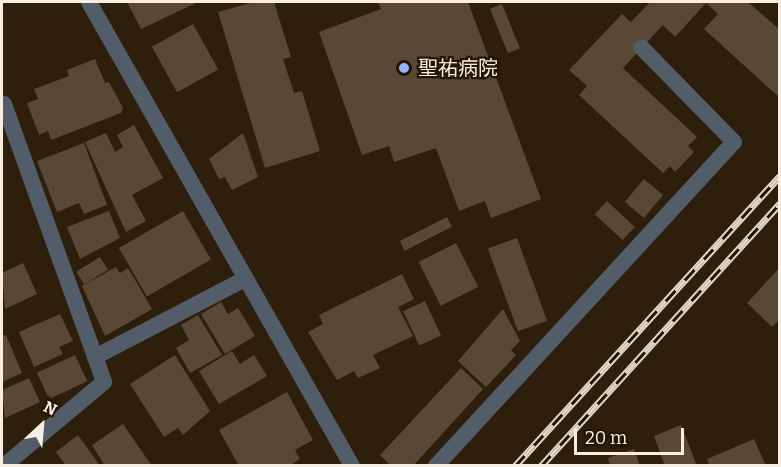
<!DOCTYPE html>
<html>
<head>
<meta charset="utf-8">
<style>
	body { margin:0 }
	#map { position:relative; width:781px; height:467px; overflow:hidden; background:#2d1f0c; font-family:Bitter,"Noto Sans JP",serif }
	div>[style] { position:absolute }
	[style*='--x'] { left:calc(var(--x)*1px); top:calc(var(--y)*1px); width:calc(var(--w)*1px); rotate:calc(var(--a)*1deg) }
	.building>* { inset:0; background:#594835; transform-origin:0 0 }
	.service>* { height:16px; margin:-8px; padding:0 8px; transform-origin:8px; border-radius:8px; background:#535d6a }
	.minor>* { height:16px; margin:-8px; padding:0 8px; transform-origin:8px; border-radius:8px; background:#535d6a }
	.rail>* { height:7px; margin-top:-3.5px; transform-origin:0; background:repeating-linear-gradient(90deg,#231604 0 14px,#e2d7ca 0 28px); box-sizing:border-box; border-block:2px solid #e2d7ca }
	.dots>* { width:16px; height:16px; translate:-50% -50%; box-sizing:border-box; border:3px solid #231604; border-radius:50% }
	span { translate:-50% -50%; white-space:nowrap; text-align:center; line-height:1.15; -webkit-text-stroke:4.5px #231604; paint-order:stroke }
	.poi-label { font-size:20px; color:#f7ede1 }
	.left { translate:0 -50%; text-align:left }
	.frame { position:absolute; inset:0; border:3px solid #f7ede1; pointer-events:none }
	.north { position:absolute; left:12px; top:395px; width:60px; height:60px; -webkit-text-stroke:4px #231604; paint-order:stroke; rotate:26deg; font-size:16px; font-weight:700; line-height:24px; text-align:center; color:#f7ede1 }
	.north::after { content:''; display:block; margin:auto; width:21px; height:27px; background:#f7ede1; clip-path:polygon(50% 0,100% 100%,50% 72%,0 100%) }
	.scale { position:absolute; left:574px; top:428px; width:110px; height:27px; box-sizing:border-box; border:3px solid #f7ede1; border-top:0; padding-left:8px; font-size:18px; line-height:21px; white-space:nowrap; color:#f7ede1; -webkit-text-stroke:4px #231604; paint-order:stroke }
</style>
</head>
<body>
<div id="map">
	<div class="building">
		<i style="clip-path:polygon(127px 2px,198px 2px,141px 29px)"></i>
		<i style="clip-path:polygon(254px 2px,274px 2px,291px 57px,283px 59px,294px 93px,302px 91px,320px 151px,265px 168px,218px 12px)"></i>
		<i style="clip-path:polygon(378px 2px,468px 2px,541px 199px,491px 218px,485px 201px,459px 211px,436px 148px,394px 162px,389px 146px,362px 155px,319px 32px,381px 9px)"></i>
		<i style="clip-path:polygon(650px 2px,748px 2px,780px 30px,780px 98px,704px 29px,718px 14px,706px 3px,675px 37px,663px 25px,623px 68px,697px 137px,688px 146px,694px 152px,675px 172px,670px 166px,663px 173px,579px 95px,587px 86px,569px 70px,622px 14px,631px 22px)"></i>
		<i style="left:502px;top:4px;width:48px;height:13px;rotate:68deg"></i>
		<i style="left:193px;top:24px;width:52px;height:47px;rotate:61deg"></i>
		<i style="clip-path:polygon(95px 59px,105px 83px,109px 82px,123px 108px,121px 113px,51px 140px,48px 131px,39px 135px,27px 103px,38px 99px,34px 89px,69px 76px,67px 70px)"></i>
		<i style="clip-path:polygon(134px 125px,163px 178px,132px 195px,146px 221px,126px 232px,85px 142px,106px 133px,115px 152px,123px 147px,117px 135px)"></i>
		<i style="clip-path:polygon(243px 133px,258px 177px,232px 190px,225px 177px,219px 179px,209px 159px)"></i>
		<i style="clip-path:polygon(84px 143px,107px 205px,84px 214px,79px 203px,57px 212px,37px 161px)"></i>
		<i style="left:644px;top:179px;width:25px;height:30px;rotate:40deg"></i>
		<i style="left:607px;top:201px;width:38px;height:18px;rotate:43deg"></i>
		<i style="clip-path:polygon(109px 211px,120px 238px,80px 259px,67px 227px)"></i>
		<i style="left:183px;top:211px;width:56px;height:74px;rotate:60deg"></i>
		<i style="left:447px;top:217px;width:11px;height:53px;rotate:63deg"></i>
		<i style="left:517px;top:238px;width:88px;height:31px;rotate:70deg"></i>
		<i style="left:456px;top:243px;width:49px;height:42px;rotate:63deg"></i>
		<i style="left:100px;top:257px;width:15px;height:28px;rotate:58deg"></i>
		<i style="clip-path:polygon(23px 263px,37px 294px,5px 309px,2px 273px)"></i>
		<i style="clip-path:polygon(116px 267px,120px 273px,128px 268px,152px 309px,105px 336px,82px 286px)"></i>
		<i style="clip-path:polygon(780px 267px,780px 319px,772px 327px,747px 303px)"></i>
		<i style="clip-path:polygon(402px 274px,414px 299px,398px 307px,413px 336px,373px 355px,380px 368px,358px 378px,354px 371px,337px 380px,308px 332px,323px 324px,319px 315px)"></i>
		<i style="left:425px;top:301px;width:38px;height:24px;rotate:65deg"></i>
		<i style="clip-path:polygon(221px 302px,228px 314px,238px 308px,255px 336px,225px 354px,201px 314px)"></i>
		<i style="clip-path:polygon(503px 309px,520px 341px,511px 350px,516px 355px,486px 387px,458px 361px)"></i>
		<i style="clip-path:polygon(60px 314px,73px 341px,59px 347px,63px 354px,34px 367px,19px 332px)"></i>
		<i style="clip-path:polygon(198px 315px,222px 355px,190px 373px,176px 348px,189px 340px,181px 325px)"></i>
		<i style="clip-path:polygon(6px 335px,22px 373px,2px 382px,2px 336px)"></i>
		<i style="clip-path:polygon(232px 351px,240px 364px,254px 355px,267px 376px,219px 404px,199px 371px)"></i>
		<i style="left:75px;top:355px;width:29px;height:42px;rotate:65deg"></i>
		<i style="clip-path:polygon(175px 355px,210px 411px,183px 435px,178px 428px,164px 437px,130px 384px)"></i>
		<i style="clip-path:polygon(461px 368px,483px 389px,413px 466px,391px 466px,380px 455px)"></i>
		<i style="clip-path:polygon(29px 378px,40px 402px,5px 418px,2px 390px)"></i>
		<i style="clip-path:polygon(287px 392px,313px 440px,295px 450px,300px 459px,289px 466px,239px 466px,219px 430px)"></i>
		<i style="clip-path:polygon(123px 424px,152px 466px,105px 466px,92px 445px)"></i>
		<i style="clip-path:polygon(681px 425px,697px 466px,665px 466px,654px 436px)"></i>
		<i style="clip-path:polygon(78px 435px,100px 466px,66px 466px,56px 452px)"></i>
		<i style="clip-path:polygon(754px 439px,766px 466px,710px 466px,707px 459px)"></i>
		<i style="clip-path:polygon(634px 449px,640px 466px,610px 466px,608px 458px)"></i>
	</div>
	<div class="service">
		<i style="--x:436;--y:466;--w:440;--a:-47.4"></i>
		<i style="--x:734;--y:142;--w:132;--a:-134.4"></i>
	</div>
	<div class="minor">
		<i style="--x:89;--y:2;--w:533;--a:60.45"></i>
		<i style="--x:4;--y:104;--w:295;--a:70.2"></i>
		<i style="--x:104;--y:382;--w:131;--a:140"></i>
		<i style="--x:95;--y:357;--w:169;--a:-27.5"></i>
	</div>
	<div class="rail">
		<i style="--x:515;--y:466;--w:393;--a:-47.6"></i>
		<i style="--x:541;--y:466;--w:355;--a:-47.7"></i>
	</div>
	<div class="dots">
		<i style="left:404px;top:68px;background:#8abafc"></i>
	</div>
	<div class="poi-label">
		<span class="left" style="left:418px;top:68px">聖祐病院</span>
	</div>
	<div class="frame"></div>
	<div class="north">N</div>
	<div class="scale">20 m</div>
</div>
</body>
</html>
